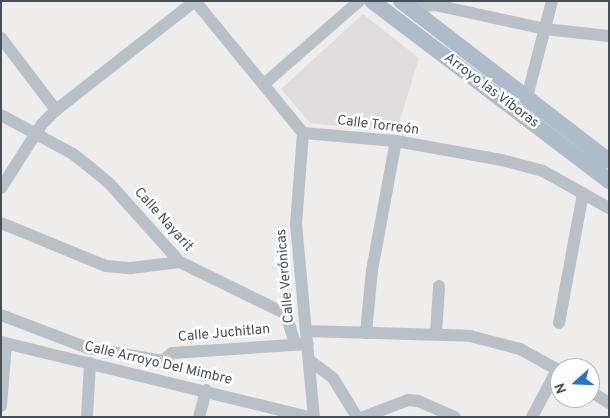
<!DOCTYPE html>
<html>
<head>
<meta charset="utf-8">
<style>
	body { margin:0 }
	#map { position:relative; width:610px; height:418px; overflow:hidden; background:#efecec; font-family:Overpass,sans-serif }
	div>[style] { position:absolute }
	[style*='--x'] { left:calc(var(--x)*1px); top:calc(var(--y)*1px); width:calc(var(--w)*1px); rotate:calc(var(--a)*1deg) }
	.education>* { inset:0; background:#e0ddde }
	.minor>* { height:12px; margin:-6px; padding:0 6px; transform-origin:6px; border-radius:6px; background:#b9c1c8 }
	.major>* { height:16px; margin:-8px; padding:0 8px; transform-origin:8px; border-radius:8px; background:#aebcc9 }
	span { translate:-50% -50%; white-space:nowrap; text-align:center; line-height:1.15; -webkit-text-stroke:5px #fff; paint-order:stroke }
	.street-label { font-size:14px; color:#465058 }
	.frame { position:absolute; inset:0; border:2px solid #465058; pointer-events:none }
	.north { position:absolute; left:550px; top:358px; width:50px; height:50px; box-sizing:border-box; background:#fff; border:1px solid #b5b9bc; border-radius:50%; rotate:250deg; font-size:14px; font-weight:700; line-height:20px; text-align:center; color:#465058 }
	.north::after { content:''; display:block; margin:auto; width:18px; height:22px; background:#2873ce; clip-path:polygon(50% 0,100% 100%,50% 72%,0 100%) }
</style>
</head>
<body>
<div id="map">
	<div class="education">
		<i style="clip-path:polygon(363px 14px,419px 58px,396px 133px,310px 123px,281px 89px)"></i>
	</div>
	<div class="minor">
		<i style="--x:195;--y:1;--w:171;--a:50.7"></i>
		<i style="--x:303;--y:133;--w:93;--a:4.9"></i>
		<i style="--x:396;--y:141;--w:108;--a:10.2"></i>
		<i style="--x:502;--y:160;--w:42;--a:15"></i>
		<i style="--x:543;--y:171;--w:76;--a:29.3"></i>
		<i style="--x:408;--y:7;--w:27;--a:-4"></i>
		<i style="--x:435;--y:5;--w:113;--a:12.3"></i>
		<i style="--x:545;--y:29;--w:64;--a:6.2"></i>
		<i style="--x:1;--y:38;--w:91;--a:52.6"></i>
		<i style="--x:264;--y:84;--w:126;--a:-41.1"></i>
		<i style="--x:527;--y:97;--w:99;--a:-75.4"></i>
		<i style="--x:1;--y:115;--w:82;--a:28.4"></i>
		<i style="--x:73;--y:154;--w:23;--a:38"></i>
		<i style="--x:91;--y:168;--w:23;--a:40"></i>
		<i style="--x:109;--y:183;--w:106;--a:48.1"></i>
		<i style="--x:180;--y:262;--w:118;--a:26.1"></i>
		<i style="--x:286;--y:314;--w:31;--a:73"></i>
		<i style="--x:303;--y:133;--w:91;--a:94.4"></i>
		<i style="--x:296;--y:224;--w:194;--a:84.7"></i>
		<i style="--x:1;--y:188;--w:76;--a:-57.4"></i>
		<i style="--x:42;--y:124;--w:20;--a:-45"></i>
		<i style="--x:56;--y:110;--w:177;--a:-38.1"></i>
		<i style="--x:1;--y:223;--w:113;--a:22.3"></i>
		<i style="--x:106;--y:266;--w:25;--a:5"></i>
		<i style="--x:131;--y:268;--w:49;--a:-7"></i>
		<i style="--x:1;--y:315;--w:93;--a:20.8"></i>
		<i style="--x:88;--y:348;--w:76;--a:9.8"></i>
		<i style="--x:163;--y:361;--w:12;--a:-42"></i>
		<i style="--x:172;--y:353;--w:136;--a:-3.8"></i>
		<i style="--x:559;--y:323;--w:132;--a:-79.5"></i>
		<i style="--x:306;--y:331;--w:164;--a:1.7"></i>
		<i style="--x:470;--y:336;--w:52;--a:14.6"></i>
		<i style="--x:520;--y:349;--w:46;--a:28.8"></i>
		<i style="--x:366;--y:333;--w:63;--a:-84.6"></i>
		<i style="--x:372;--y:270;--w:131;--a:-79.5"></i>
		<i style="--x:436;--y:334;--w:48;--a:-86.4"></i>
		<i style="--x:1;--y:342;--w:316;--a:13.7"></i>
		<i style="--x:309;--y:360;--w:30;--a:37"></i>
		<i style="--x:333;--y:378;--w:46;--a:58.4"></i>
		<i style="--x:590;--y:391;--w:22;--a:32"></i>
		<i style="--x:1;--y:406;--w:62;--a:-85.4"></i>
		<i style="--x:87;--y:417;--w:54;--a:-86.8"></i>
		<i style="--x:199;--y:417;--w:28;--a:-75"></i>
		<i style="--x:363;--y:417;--w:48;--a:-20.7"></i>
		<i style="--x:408;--y:400;--w:10;--a:6"></i>
		<i style="--x:418;--y:401;--w:40;--a:23.4"></i>
		<i style="--x:532;--y:417;--w:53;--a:-62"></i>
	</div>
	<div class="major">
		<i style="--x:372;--y:1;--w:298;--a:37.2"></i>
		<i style="--x:401;--y:1;--w:262;--a:37.6"></i>
	</div>
	<div class="street-label">
		<span style="left:491px;top:91px;rotate:37deg">Arroyo las Víboras</span>
		<span style="left:378px;top:126px;rotate:7deg">Calle Torreón</span>
		<span style="left:163px;top:220px;rotate:48deg">Calle Nayarit</span>
		<span style="left:286px;top:276px;rotate:-95deg">Calle Verónicas</span>
		<span style="left:224px;top:334px;rotate:-5deg">Calle Juchitlan</span>
		<span style="left:158px;top:364px;rotate:13deg">Calle Arroyo Del Mimbre</span>
	</div>
	<div class="frame"></div>
	<div class="north">N</div>
</div>
</body>
</html>
